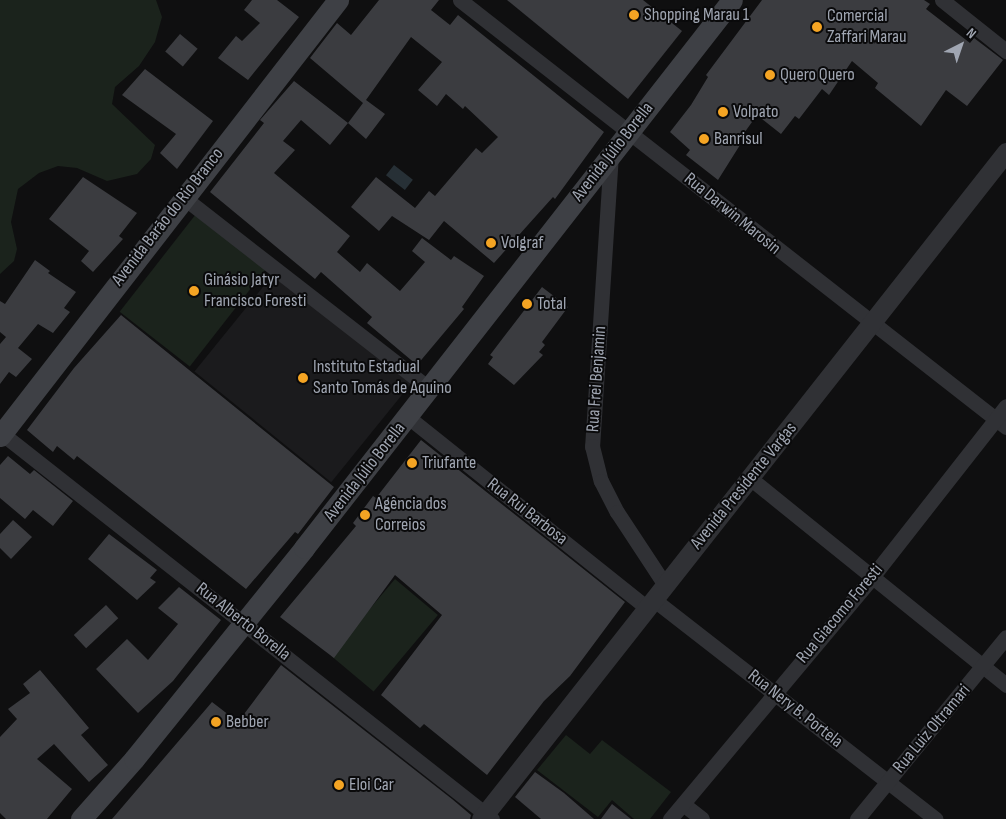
<!DOCTYPE html>
<html>
<head>
<meta charset="utf-8">
<style>
	body { margin:0 }
	#map { position:relative; width:1006px; height:819px; overflow:hidden; background:#0f0f10; font-family:"Sofia Sans Condensed",sans-serif }
	div>[style] { position:absolute }
	[style*='--x'] { left:calc(var(--x)*1px); top:calc(var(--y)*1px); width:calc(var(--w)*1px); rotate:calc(var(--a)*1deg) }
	.built>* { inset:0; background:#1b1b1d; transform-origin:0 0 }
	.green>* { inset:0; background:#1b231c; transform-origin:0 0 }
	.water>* { inset:0; background:#273036; transform-origin:0 0 }
	.building>* { inset:0; background:#3b3c40; transform-origin:0 0 }
	.minor>* { height:15px; margin:-7.5px; padding:0 7.5px; transform-origin:7.5px; border-radius:7.5px; background:#303135 }
	.tertiary>* { height:19px; margin:-9.5px; padding:0 9.5px; transform-origin:9.5px; border-radius:9.5px; background:#303135 }
	.secondary>* { height:21px; margin:-10.5px; padding:0 10.5px; transform-origin:10.5px; border-radius:10.5px; background:#3e4045 }
	.dots>* { width:14px; height:14px; translate:-50% -50%; box-sizing:border-box; border:2px solid #0a0a0b; border-radius:50% }
	span { translate:-50% -50%; white-space:nowrap; text-align:center; line-height:1.15; -webkit-text-stroke:4px #0a0a0b; paint-order:stroke }
	.poi-label { font-size:18px; color:#a0a6b2 }
	.left { translate:0 -50%; text-align:left }
	.street-label { font-size:18px; color:#a0a6b2 }
	.north { position:absolute; left:936px; top:20px; width:50px; height:50px; -webkit-text-stroke:4px #0a0a0b; paint-order:stroke; rotate:41deg; font-size:14px; font-weight:700; line-height:20px; text-align:center; color:#a0a6b2 }
	.north::after { content:''; display:block; margin:auto; width:18px; height:22px; background:#a0a6b2; clip-path:polygon(50% 0,100% 100%,50% 72%,0 100%) }
</style>
</head>
<body>
<div id="map">
	<div class="built">
		<i style="left:275px;top:272px;width:176px;height:128px;rotate:39deg"></i>
	</div>
	<div class="green">
		<i style="clip-path:polygon(0 0,156px 0,162px 17px,155px 42px,139px 66px,115px 87px,112px 104px,155px 145px,151px 159px,137px 174px,107px 181px,77px 168px,58px 166px,39px 173px,18px 189px,11px 222px,17px 249px,14px 261px,0 274px)"></i>
		<i style="left:196px;top:214px;width:89px;height:124px;rotate:38deg"></i>
		<i style="left:395px;top:579px;width:56px;height:100px;rotate:40deg"></i>
		<i style="clip-path:polygon(566px 735px,590px 754px,602px 740px,671px 792px,650px 819px,634px 819px,612px 800px,598px 817px,537px 770px)"></i>
	</div>
	<div class="water">
		<i style="left:394px;top:165px;width:24px;height:13px;rotate:38deg"></i>
	</div>
	<div class="building">
		<i style="clip-path:polygon(252px 0,277px 0,299px 17px,248px 80px,218px 58px,236px 36px,242px 41px,260px 23px,244px 10px)"></i>
		<i style="clip-path:polygon(379px 0,439px 0,431px 10px,450px 25px,458px 15px,604px 132px,555px 199px,553px 197px,494px 263px,444px 221px,429px 240px,392px 216px,379px 231px,351px 207px,376px 177px,415px 208px,429px 191px,435px 196px,476px 148px,482px 153px,498px 137px,465px 106px,463px 109px,446px 94px,437px 106px,418px 90px,442px 62px,411px 37px,366px 100px,385px 114px,366px 139px,348px 123px,363px 103px,310px 58px,337px 23px,351px 35px)"></i>
		<i style="clip-path:polygon(507px 0,643px 0,682px 31px,628px 99px)"></i>
		<i style="clip-path:polygon(762px 0,924px 0,930px 4px,926px 9px,970px 43px,974px 38px,1003px 60px,967px 106px,946px 90px,921px 126px,875px 88px,878px 83px,852px 61px,829px 95px,822px 89px,799px 119px,795px 116px,781px 134px,757px 115px,737px 143px,740px 145px,718px 180px,686px 155px,690px 150px,670px 132px,691px 105px,708px 77px,706px 75px)"></i>
		<i style="left:180px;top:34px;width:23px;height:23px;rotate:40deg"></i>
		<i style="clip-path:polygon(145px 69px,213px 121px,177px 169px,160px 153px,176px 134px,122px 95px)"></i>
		<i style="clip-path:polygon(294px 81px,348px 123px,330px 145px,301px 120px,283px 141px,295px 150px,274px 173px,350px 236px,337px 252px,360px 272px,367px 263px,400px 291px,425px 262px,412px 251px,422px 238px,451px 260px,454px 256px,484px 276px,462px 307px,464px 309px,417px 365px,367px 323px,372px 317px,321px 272px,315px 279px,210px 192px,264px 123px,260px 120px)"></i>
		<i style="clip-path:polygon(83px 177px,137px 213px,119px 236px,123px 239px,93px 272px,81px 261px,89px 251px,49px 219px)"></i>
		<i style="clip-path:polygon(35px 260px,50px 271px,48px 273px,76px 292px,64px 308px,70px 312px,53px 333px,38px 324px,18px 348px,32px 359px,16px 377px,9px 372px,0 384px,0 344px,6px 337px,0 332px,0 301px,5px 304px)"></i>
		<i style="clip-path:polygon(542px 287px,568px 307px,542px 342px,545px 345px,539px 352px,543px 355px,514px 385px,488px 364px,493px 357px,490px 355px)"></i>
		<i style="clip-path:polygon(121px 315px,334px 487px,298px 534px,295px 532px,246px 589px,77px 456px,74px 460px,57px 446px,53px 452px,27px 430px,74px 368px)"></i>
		<i style="clip-path:polygon(421px 440px,625px 602px,570px 676px,544px 701px,487px 775px,424px 724px,420px 728px,381px 695px,442px 615px,395px 575px,334px 658px,280px 617px,346px 538px,356px 526px,353px 523px,373px 496px,376px 498px)"></i>
		<i style="clip-path:polygon(8px 456px,30px 474px,34px 470px,73px 501px,53px 526px,33px 510px,25px 519px,0 498px,0 465px)"></i>
		<i style="clip-path:polygon(13px 520px,32px 537px,11px 559px,0 548px,0 534px)"></i>
		<i style="clip-path:polygon(109px 534px,157px 570px,150px 578px,156px 582px,137px 600px,88px 559px)"></i>
		<i style="clip-path:polygon(179px 587px,221px 620px,173px 681px,138px 713px,96px 669px,127px 639px,148px 660px,178px 624px,158px 608px)"></i>
		<i style="left:106px;top:605px;width:18px;height:44px;rotate:47deg"></i>
		<i style="clip-path:polygon(281px 665px,452px 799px,471px 815px,470px 819px,112px 819px,212px 702px,238px 722px)"></i>
		<i style="clip-path:polygon(40px 670px,89px 728px,81px 735px,108px 765px,89px 782px,54px 744px,37px 759px,72px 789px,47px 819px,6px 819px,0 813px,0 737px,17px 719px,8px 709px,30px 693px,23px 684px)"></i>
		<i style="clip-path:polygon(535px 772px,564px 793px,594px 819px,541px 819px,515px 797px)"></i>
		<i style="clip-path:polygon(612px 804px,631px 819px,601px 819px)"></i>
	</div>
	<div class="minor">
		<i style="--x:460;--y:0;--w:693;--a:38.03"></i>
		<i style="--x:942;--y:0;--w:82;--a:38.6"></i>
		<i style="--x:611;--y:154;--w:293;--a:93.7"></i>
		<i style="--x:592;--y:446;--w:36;--a:76"></i>
		<i style="--x:601;--y:481;--w:35;--a:63"></i>
		<i style="--x:617;--y:512;--w:87;--a:56.7"></i>
		<i style="--x:183;--y:197;--w:313;--a:37.9"></i>
		<i style="--x:408;--y:417;--w:305;--a:38.6"></i>
		<i style="--x:0;--y:432;--w:626;--a:38.19"></i>
		<i style="--x:751;--y:479;--w:328;--a:38.9"></i>
		<i style="--x:653;--y:599;--w:358;--a:37.9"></i>
		<i style="--x:683;--y:804;--w:24;--a:38"></i>
		<i style="--x:670;--y:819;--w:315;--a:-50.1"></i>
		<i style="--x:872;--y:577;--w:217;--a:-51.9"></i>
		<i style="--x:857;--y:819;--w:235;--a:-50.7"></i>
	</div>
	<div class="tertiary">
		<i style="--x:481;--y:819;--w:849;--a:-51.79"></i>
	</div>
	<div class="secondary">
		<i style="--x:0;--y:436;--w:552;--a:-52.22"></i>
		<i style="--x:81;--y:819;--w:80;--a:-48.5"></i>
		<i style="--x:134;--y:759;--w:271;--a:-51.1"></i>
		<i style="--x:304;--y:548;--w:695;--a:-52.01"></i>
	</div>
	<div class="dots">
		<i style="left:634px;top:15px;background:#f4a423"></i>
		<i style="left:817px;top:27px;background:#f4a423"></i>
		<i style="left:770px;top:75px;background:#f4a423"></i>
		<i style="left:723px;top:112px;background:#f4a423"></i>
		<i style="left:704px;top:139px;background:#f4a423"></i>
		<i style="left:491px;top:243px;background:#f4a423"></i>
		<i style="left:194px;top:291px;background:#f4a423"></i>
		<i style="left:527px;top:304px;background:#f4a423"></i>
		<i style="left:303px;top:378px;background:#f4a423"></i>
		<i style="left:412px;top:463px;background:#f4a423"></i>
		<i style="left:365px;top:515px;background:#f4a423"></i>
		<i style="left:216px;top:722px;background:#f4a423"></i>
		<i style="left:339px;top:785px;background:#f4a423"></i>
	</div>
	<div class="poi-label">
		<span class="left" style="left:644px;top:15px">Shopping Marau 1</span>
		<span class="left" style="left:827px;top:27px">Comercial<br>Zaffari Marau</span>
		<span class="left" style="left:780px;top:75px">Quero Quero</span>
		<span class="left" style="left:733px;top:112px">Volpato</span>
		<span class="left" style="left:714px;top:139px">Banrisul</span>
		<span class="left" style="left:501px;top:243px">Volgraf</span>
		<span class="left" style="left:204px;top:291px">Ginásio Jatyr<br>Francisco Foresti</span>
		<span class="left" style="left:537px;top:304px">Total</span>
		<span class="left" style="left:313px;top:378px">Instituto Estadual<br>Santo Tomás de Aquino</span>
		<span class="left" style="left:422px;top:463px">Triufante</span>
		<span class="left" style="left:375px;top:515px">Agência dos<br>Correios</span>
		<span class="left" style="left:226px;top:722px">Bebber</span>
		<span class="left" style="left:349px;top:785px">Eloi Car</span>
	</div>
	<div class="street-label">
		<span style="left:613px;top:152px;rotate:-52deg">Avenida Júlio Borella</span>
		<span style="left:732px;top:214px;rotate:39deg">Rua Darwin Marosin</span>
		<span style="left:168px;top:217px;rotate:-52deg">Avenida Barão do Rio Branco</span>
		<span style="left:597px;top:379px;rotate:-86deg">Rua Frei Benjamin</span>
		<span style="left:365px;top:472px;rotate:-52deg">Avenida Júlio Borella</span>
		<span style="left:744px;top:486px;rotate:-51deg">Avenida Presidente Vargas</span>
		<span style="left:527px;top:512px;rotate:38deg">Rua Rui Barbosa</span>
		<span style="left:840px;top:614px;rotate:-50deg">Rua Giacomo Foresti</span>
		<span style="left:243px;top:622px;rotate:38deg">Rua Alberto Borella</span>
		<span style="left:795px;top:709px;rotate:38deg">Rua Nery B. Portela</span>
		<span style="left:932px;top:729px;rotate:-50deg">Rua Luiz Oltramari</span>
	</div>
	<div class="north">N</div>
</div>
</body>
</html>
